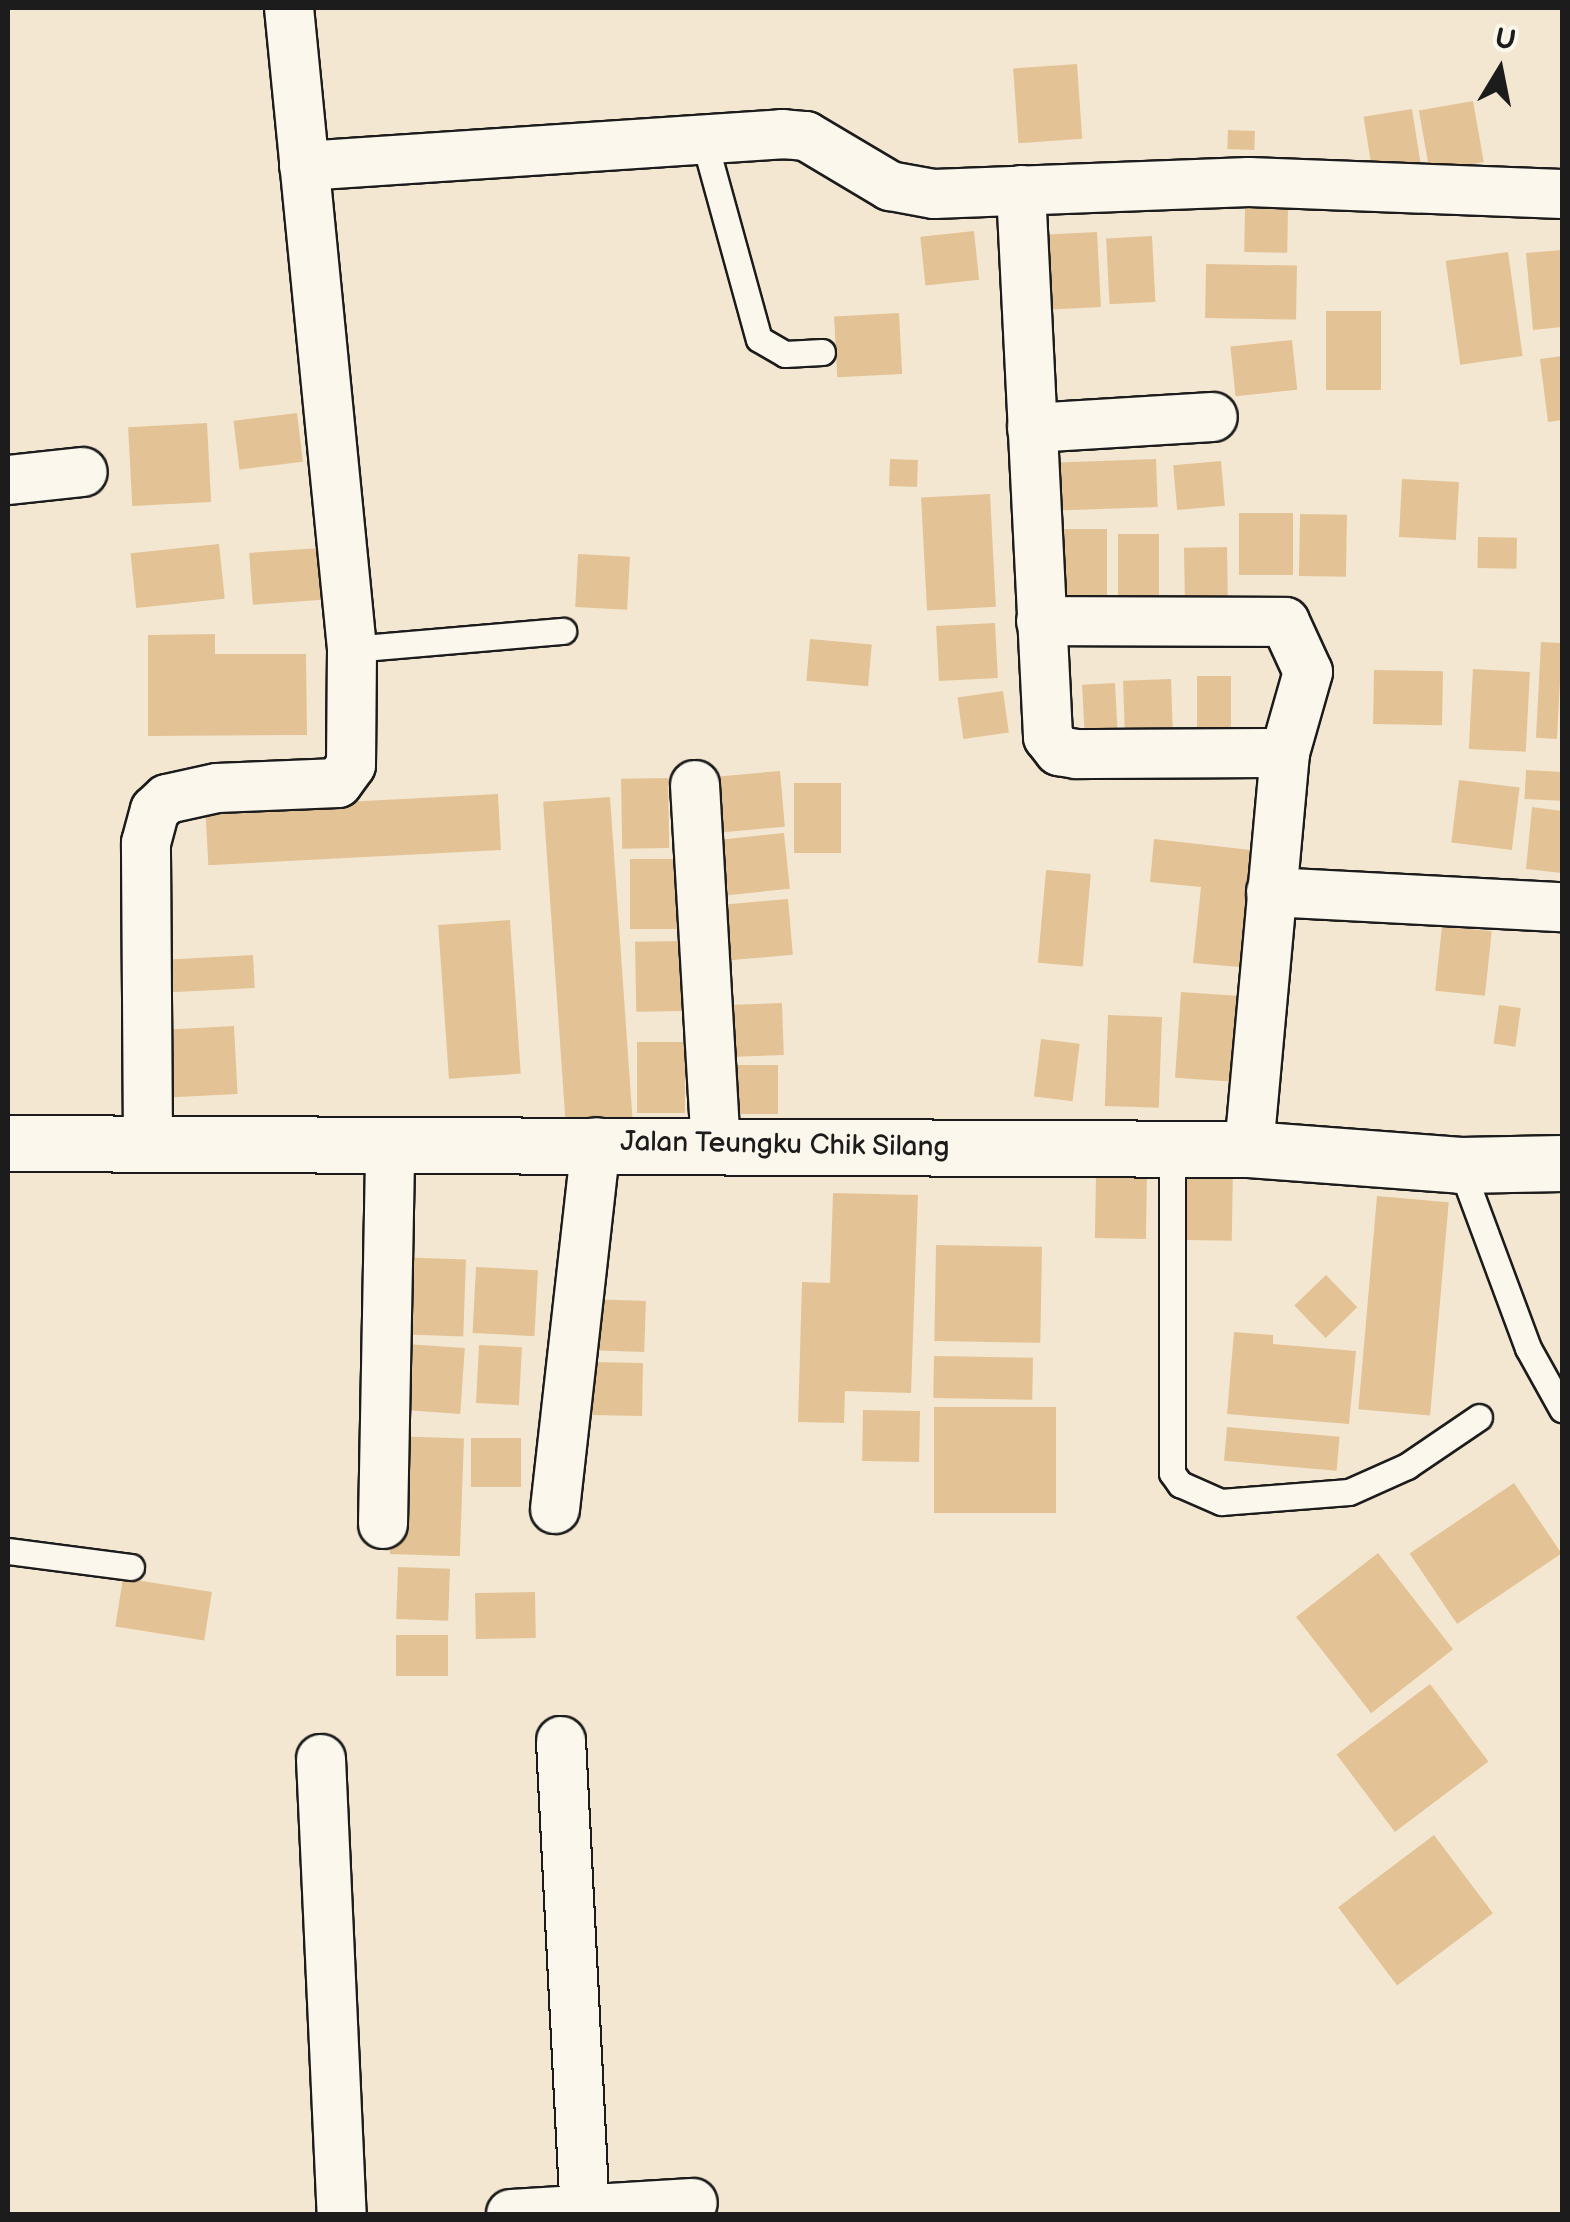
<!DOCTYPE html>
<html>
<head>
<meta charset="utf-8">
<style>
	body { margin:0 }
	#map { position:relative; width:1570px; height:2222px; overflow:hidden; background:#f4e7d2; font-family:"Balsamiq Sans",sans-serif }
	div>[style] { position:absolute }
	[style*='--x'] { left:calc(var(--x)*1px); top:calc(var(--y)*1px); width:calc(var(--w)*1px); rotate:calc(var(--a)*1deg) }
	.building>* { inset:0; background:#e3c395; transform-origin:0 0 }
	.roads { filter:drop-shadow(2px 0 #1c1c1c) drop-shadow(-2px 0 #1c1c1c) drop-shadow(0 2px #1c1c1c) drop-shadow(0 -2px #1c1c1c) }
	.lane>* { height:25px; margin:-12.5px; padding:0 12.5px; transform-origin:12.5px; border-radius:12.5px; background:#fbf7ec }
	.street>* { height:48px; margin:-24px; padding:0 24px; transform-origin:24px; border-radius:24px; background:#fbf7ec }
	.secondary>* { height:55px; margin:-27.5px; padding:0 27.5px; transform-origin:27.5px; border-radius:27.5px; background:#fbf7ec }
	span { translate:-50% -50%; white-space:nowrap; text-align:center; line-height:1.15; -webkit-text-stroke:10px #fbf7ec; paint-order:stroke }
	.street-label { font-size:28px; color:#1c1c1c }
	.frame { position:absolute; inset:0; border:10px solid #1c1c1c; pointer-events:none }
	.north { position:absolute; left:1450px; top:20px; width:100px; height:100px; -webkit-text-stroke:8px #fbf7ec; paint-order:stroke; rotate:10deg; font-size:28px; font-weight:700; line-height:40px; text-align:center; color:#1c1c1c }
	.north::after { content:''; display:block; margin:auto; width:35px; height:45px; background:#1c1c1c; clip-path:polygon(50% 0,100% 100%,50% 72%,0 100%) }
</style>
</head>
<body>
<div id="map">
	<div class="building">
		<i style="left:1077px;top:64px;width:75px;height:64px;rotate:86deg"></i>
		<i style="left:1473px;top:101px;width:62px;height:55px;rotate:80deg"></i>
		<i style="left:1412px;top:109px;width:67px;height:49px;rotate:81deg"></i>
		<i style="left:1228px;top:130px;width:27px;height:19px;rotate:2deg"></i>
		<i style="left:1245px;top:208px;width:43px;height:44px;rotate:1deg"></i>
		<i style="left:974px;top:231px;width:49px;height:54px;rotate:84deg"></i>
		<i style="left:1097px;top:232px;width:75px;height:59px;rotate:87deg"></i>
		<i style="left:1152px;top:236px;width:66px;height:46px;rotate:87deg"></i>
		<i style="clip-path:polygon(1562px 250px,1562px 327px,1533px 330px,1526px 253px)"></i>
		<i style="left:1508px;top:252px;width:105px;height:63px;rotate:82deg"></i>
		<i style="left:1206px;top:264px;width:91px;height:54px;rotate:1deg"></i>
		<i style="left:1326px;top:311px;width:55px;height:79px"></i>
		<i style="left:899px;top:313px;width:61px;height:65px;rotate:87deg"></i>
		<i style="left:1292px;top:340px;width:50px;height:62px;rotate:84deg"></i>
		<i style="clip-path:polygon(1562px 356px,1562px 420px,1548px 422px,1540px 359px)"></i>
		<i style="left:297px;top:413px;width:49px;height:64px;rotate:83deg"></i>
		<i style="left:207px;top:423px;width:79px;height:79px;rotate:87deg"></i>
		<i style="left:890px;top:459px;width:28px;height:27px;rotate:2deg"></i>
		<i style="left:1156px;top:459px;width:48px;height:105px;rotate:88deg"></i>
		<i style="left:1221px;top:461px;width:45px;height:48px;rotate:85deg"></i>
		<i style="left:1402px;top:479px;width:57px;height:58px;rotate:3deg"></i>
		<i style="left:990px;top:494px;width:113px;height:69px;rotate:87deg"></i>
		<i style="left:1239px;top:513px;width:54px;height:62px"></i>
		<i style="left:1300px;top:514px;width:47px;height:62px;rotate:1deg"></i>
		<i style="left:1057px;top:529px;width:50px;height:82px"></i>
		<i style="left:1118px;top:534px;width:41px;height:63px"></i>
		<i style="left:1478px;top:537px;width:39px;height:31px;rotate:1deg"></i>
		<i style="left:219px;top:544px;width:55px;height:89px;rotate:84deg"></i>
		<i style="left:1227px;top:547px;width:58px;height:43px;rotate:89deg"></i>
		<i style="left:319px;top:548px;width:52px;height:70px;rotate:86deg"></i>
		<i style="left:578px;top:554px;width:52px;height:53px;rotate:3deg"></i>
		<i style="left:995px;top:623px;width:55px;height:59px;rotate:87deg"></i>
		<i style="clip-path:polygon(215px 634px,215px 654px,306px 654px,307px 735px,148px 736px,148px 635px)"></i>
		<i style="left:810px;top:639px;width:62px;height:42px;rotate:5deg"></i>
		<i style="left:1541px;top:642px;width:21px;height:96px;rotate:3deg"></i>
		<i style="left:1473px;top:669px;width:57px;height:80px;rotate:3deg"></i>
		<i style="left:1374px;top:670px;width:69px;height:54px;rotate:1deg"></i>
		<i style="left:1197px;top:676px;width:34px;height:54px"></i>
		<i style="left:1171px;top:679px;width:65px;height:48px;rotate:88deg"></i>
		<i style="left:1115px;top:683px;width:55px;height:33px;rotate:87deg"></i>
		<i style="left:1003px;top:691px;width:42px;height:46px;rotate:82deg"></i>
		<i style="left:1526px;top:770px;width:36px;height:29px;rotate:3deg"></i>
		<i style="left:780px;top:771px;width:56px;height:62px;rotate:85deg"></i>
		<i style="left:668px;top:778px;width:70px;height:47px;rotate:89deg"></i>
		<i style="left:1459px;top:780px;width:61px;height:63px;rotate:7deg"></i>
		<i style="left:794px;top:783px;width:47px;height:70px"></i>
		<i style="left:498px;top:794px;width:56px;height:293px;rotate:87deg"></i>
		<i style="left:610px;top:797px;width:323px;height:67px;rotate:86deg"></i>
		<i style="clip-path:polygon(1532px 807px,1562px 811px,1562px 873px,1526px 869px)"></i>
		<i style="left:784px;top:833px;width:56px;height:62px;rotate:84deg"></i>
		<i style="clip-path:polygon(1154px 839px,1251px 850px,1240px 967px,1193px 963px,1201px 887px,1150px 882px)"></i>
		<i style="left:630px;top:859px;width:48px;height:70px"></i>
		<i style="left:1046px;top:870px;width:45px;height:93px;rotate:5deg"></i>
		<i style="left:788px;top:899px;width:56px;height:63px;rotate:85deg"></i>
		<i style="left:510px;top:920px;width:154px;height:72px;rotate:86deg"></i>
		<i style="left:1442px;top:926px;width:50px;height:65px;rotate:6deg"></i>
		<i style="left:683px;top:941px;width:70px;height:48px;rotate:89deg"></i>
		<i style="left:253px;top:955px;width:33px;height:84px;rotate:87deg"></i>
		<i style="left:1181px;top:992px;width:69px;height:86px;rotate:4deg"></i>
		<i style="left:782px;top:1003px;width:52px;height:55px;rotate:88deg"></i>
		<i style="left:1499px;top:1005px;width:22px;height:39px;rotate:8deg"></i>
		<i style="left:1108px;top:1015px;width:54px;height:91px;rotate:2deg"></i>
		<i style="left:234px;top:1026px;width:68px;height:65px;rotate:87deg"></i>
		<i style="left:1041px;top:1039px;width:39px;height:58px;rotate:7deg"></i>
		<i style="left:637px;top:1042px;width:48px;height:71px"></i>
		<i style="left:778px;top:1065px;width:49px;height:55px;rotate:90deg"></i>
		<i style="left:1187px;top:1168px;width:46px;height:72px;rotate:1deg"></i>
		<i style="left:1096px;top:1174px;width:51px;height:64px;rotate:1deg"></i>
		<i style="clip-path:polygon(833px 1193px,918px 1195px,911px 1393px,845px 1391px,844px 1423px,798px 1422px,802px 1282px,830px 1283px)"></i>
		<i style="left:1377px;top:1196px;width:72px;height:214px;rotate:5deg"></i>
		<i style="left:936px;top:1245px;width:106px;height:96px;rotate:1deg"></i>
		<i style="left:395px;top:1257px;width:71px;height:77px;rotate:2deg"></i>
		<i style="left:476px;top:1267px;width:62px;height:66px;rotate:3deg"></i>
		<i style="left:1326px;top:1275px;width:45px;height:44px;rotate:46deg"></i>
		<i style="left:587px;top:1299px;width:59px;height:51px;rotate:2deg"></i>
		<i style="clip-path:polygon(1234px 1332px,1273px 1335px,1273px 1344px,1356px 1351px,1349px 1424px,1227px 1414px)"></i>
		<i style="left:392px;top:1343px;width:73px;height:66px;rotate:4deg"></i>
		<i style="left:479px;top:1345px;width:43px;height:58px;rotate:3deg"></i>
		<i style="left:934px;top:1356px;width:99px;height:42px;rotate:1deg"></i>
		<i style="left:591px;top:1362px;width:52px;height:53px;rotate:1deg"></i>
		<i style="left:934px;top:1407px;width:122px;height:106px"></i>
		<i style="left:863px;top:1410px;width:57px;height:51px;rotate:1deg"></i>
		<i style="left:1227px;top:1427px;width:113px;height:34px;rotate:5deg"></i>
		<i style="left:394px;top:1436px;width:70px;height:118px;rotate:2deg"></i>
		<i style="left:471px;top:1438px;width:50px;height:49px"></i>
		<i style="left:1514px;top:1483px;width:85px;height:126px;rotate:56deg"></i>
		<i style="left:1378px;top:1553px;width:122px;height:104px;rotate:52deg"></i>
		<i style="left:398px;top:1567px;width:52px;height:52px;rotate:2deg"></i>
		<i style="left:123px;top:1578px;width:90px;height:49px;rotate:9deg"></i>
		<i style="left:535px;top:1592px;width:46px;height:60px;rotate:89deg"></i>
		<i style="left:396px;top:1635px;width:52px;height:41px"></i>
		<i style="left:1430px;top:1684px;width:97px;height:117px;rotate:53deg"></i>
		<i style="left:1434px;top:1835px;width:98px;height:120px;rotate:53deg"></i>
	</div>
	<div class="roads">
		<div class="lane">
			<i style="--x:704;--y:140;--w:206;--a:74.6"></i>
			<i style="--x:759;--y:339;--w:30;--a:30"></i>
			<i style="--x:785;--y:354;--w:37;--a:-3"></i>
			<i style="--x:352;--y:649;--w:212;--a:-4.9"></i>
			<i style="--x:1172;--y:1153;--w:320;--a:90"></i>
			<i style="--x:1172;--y:1473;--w:14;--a:54"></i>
			<i style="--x:1180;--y:1484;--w:45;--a:23.7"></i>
			<i style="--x:1221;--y:1502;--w:128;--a:-4.5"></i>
			<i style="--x:1349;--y:1492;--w:64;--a:-24.1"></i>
			<i style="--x:1407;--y:1466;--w:87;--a:-34.2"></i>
			<i style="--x:1460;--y:1165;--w:195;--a:69.6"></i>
			<i style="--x:1528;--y:1348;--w:70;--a:60.9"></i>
			<i style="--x:8;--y:1551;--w:124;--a:7.4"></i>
		</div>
		<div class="street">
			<i style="--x:304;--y:166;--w:479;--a:-3.8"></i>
			<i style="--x:782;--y:134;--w:24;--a:5"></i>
			<i style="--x:806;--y:136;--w:98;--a:30.8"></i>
			<i style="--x:890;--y:186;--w:45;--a:10.3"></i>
			<i style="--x:934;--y:194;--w:315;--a:-2.2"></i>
			<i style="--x:1249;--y:182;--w:313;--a:2.2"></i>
			<i style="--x:1021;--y:190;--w:548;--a:87.17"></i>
			<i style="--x:1048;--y:737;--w:18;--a:52"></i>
			<i style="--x:1059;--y:751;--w:17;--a:10"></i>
			<i style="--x:1076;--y:754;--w:209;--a:-0.3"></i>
			<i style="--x:1032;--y:428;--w:181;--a:-3.5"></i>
			<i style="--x:8;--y:480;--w:75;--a:-6.1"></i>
			<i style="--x:1041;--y:621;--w:244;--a:0.2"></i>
			<i style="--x:1285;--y:622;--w:55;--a:65.3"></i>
			<i style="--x:1308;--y:672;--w:84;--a:105.9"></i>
			<i style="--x:1285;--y:753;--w:398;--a:95.2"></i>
			<i style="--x:695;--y:785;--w:360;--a:86.7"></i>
			<i style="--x:1271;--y:892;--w:291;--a:3"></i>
			<i style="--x:148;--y:1140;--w:297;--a:-90.4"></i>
			<i style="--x:146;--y:843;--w:34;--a:-75"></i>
			<i style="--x:155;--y:810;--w:16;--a:-43"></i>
			<i style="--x:167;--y:799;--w:51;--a:-12.4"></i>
			<i style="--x:217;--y:788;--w:121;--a:-2.4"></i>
			<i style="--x:338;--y:783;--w:22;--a:-54"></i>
			<i style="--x:351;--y:765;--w:116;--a:-89.5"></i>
			<i style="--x:352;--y:649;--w:644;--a:-95.61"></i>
			<i style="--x:555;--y:1509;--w:369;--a:-83.6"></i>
			<i style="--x:383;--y:1524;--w:381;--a:-88.9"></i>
			<i style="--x:561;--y:1741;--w:470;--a:87.1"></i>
			<i style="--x:321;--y:1759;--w:455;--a:87.4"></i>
			<i style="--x:511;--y:2214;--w:182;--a:-3.5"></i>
		</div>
		<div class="secondary">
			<i style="--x:8;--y:1143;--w:1241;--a:0.28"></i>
			<i style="--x:1249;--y:1149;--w:212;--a:4.3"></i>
			<i style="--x:1460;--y:1165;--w:102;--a:-1.1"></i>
		</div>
	</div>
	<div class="street-label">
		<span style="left:785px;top:1145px;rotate:1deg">Jalan Teungku Chik Silang</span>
	</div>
	<div class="frame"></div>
	<div class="north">U</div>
</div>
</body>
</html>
